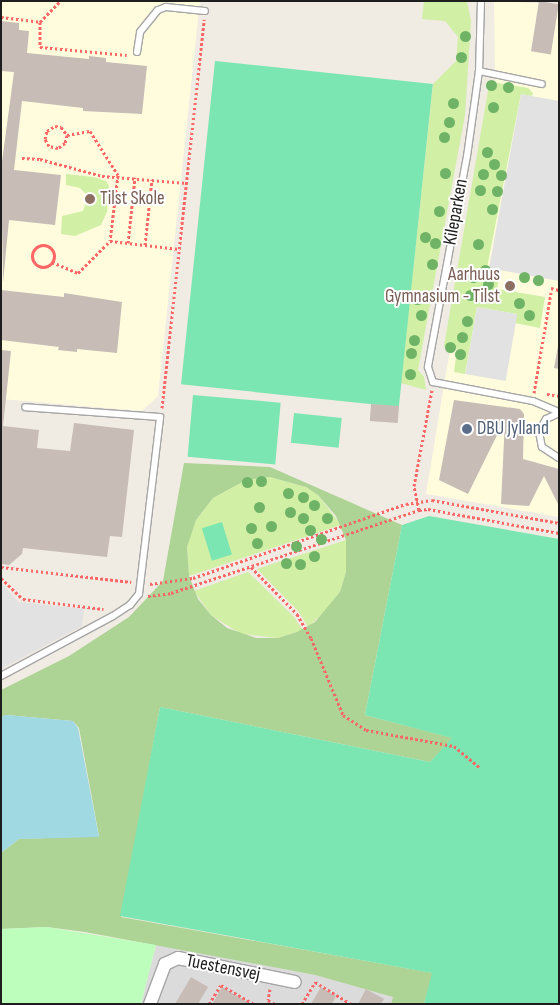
<!DOCTYPE html>
<html>
<head>
<meta charset="utf-8">
<style>
	body { margin:0 }
	#map { position:relative; width:560px; height:1005px; overflow:hidden; background:#f0ebe3; font-family:"Sofia Sans Condensed",sans-serif }
	div>[style] { position:absolute }
	[style*='--x'] { left:calc(var(--x)*1px); top:calc(var(--y)*1px); width:calc(var(--w)*1px); rotate:calc(var(--a)*1deg) }
	.residential>* { inset:0; background:#dcdbdb }
	.education>* { inset:0; background:#fffcde }
	.grass>* { inset:0; background:#d1efa5 }
	.forest>* { inset:0; background:#add395 }
	.park>* { inset:0; background:#befebd }
	.pitch>* { inset:0; background:#7be6b1; transform-origin:0 0 }
	.parking>* { inset:0; background:#e2e2e2; transform-origin:0 0 }
	.water>* { inset:0; background:#a0d9e2 }
	.building>* { inset:0; background:#c8bcb6; transform-origin:0 0 }
	.path>* { height:3px; margin-top:-1.5px; transform-origin:0; background:repeating-linear-gradient(90deg,#f66 0 2.5px,transparent 0 5px) }
	.path>.ring { margin:-1.5px; padding:0; box-sizing:content-box; background:none; border:3px solid #f66; border-radius:50% }
	.roads { filter:drop-shadow(1px 0 #a5a5a5) drop-shadow(-1px 0 #a5a5a5) drop-shadow(0 1px #a5a5a5) drop-shadow(0 -1px #a5a5a5) }
	.lane>* { height:6px; margin:-3px; padding:0 3px; transform-origin:3px; border-radius:3px; background:#fff }
	.street>* { height:12px; margin:-6px; padding:0 6px; transform-origin:6px; border-radius:6px; background:#fff }
	.trees>* { width:11px; height:11px; margin:-5.5px; border-radius:50%; background:#6fb367 }
	.dots>* { width:14px; height:14px; translate:-50% -50%; box-sizing:border-box; border:2px solid #fff; border-radius:50% }
	span { translate:-50% -50%; white-space:nowrap; text-align:center; line-height:1.15; -webkit-text-stroke:4px #fff; paint-order:stroke }
	.education-label { font-size:19px; color:#785e54 }
	.left { translate:0 -50%; text-align:left }
	.right { translate:-100% -50%; text-align:right }
	.street-label { font-size:19px; color:#1e1e1e }
	.service-label { font-size:19px; color:#4e5e75 }
	.frame { position:absolute; inset:0; border:2px solid #1e1e1e; pointer-events:none }
</style>
</head>
<body>
<div id="map">
	<div class="residential">
		<i style="clip-path:polygon(156px 945px,315px 975px,393px 997px,391px 1004px,141px 1004px)"></i>
	</div>
	<div class="education">
		<i style="clip-path:polygon(1px 1px,200px 1px,158px 396px,142px 411px,1px 399px)"></i>
		<i style="clip-path:polygon(494px 1px,559px 4px,559px 517px,426px 494px,495px 77px)"></i>
	</div>
	<div class="grass">
		<i style="clip-path:polygon(424px 1px,467px 1px,471px 21px,465px 115px,418px 370px,424px 377px,426px 390px,401px 383px,433px 84px,456px 61px,458px 37px,445px 21px,422px 19px)"></i>
		<i style="clip-path:polygon(493px 82px,528px 88px,533px 93px,532px 96px,521px 94px,487px 268px,500px 270px,497px 289px,545px 297px,540px 328px,515px 323px,517px 314px,477px 307px,465px 374px,454px 372px,457px 349px,444px 346px,489px 85px)"></i>
		<i style="clip-path:polygon(66px 174px,94px 177px,106px 181px,109px 186px,107px 212px,101px 225px,75px 236px,61px 234px,62px 216px,83px 211px,88px 196px,80px 188px,66px 185px)"></i>
		<i style="clip-path:polygon(270px 477px,306px 487px,318px 495px,341px 525px,189px 576px,187px 547px,190px 533px,196px 520px,213px 498px,246px 480px)"></i>
		<i style="clip-path:polygon(346px 540px,346px 572px,340px 592px,330px 607px,308px 627px,299px 612px,257px 569px)"></i>
		<i style="clip-path:polygon(248px 572px,294px 617px,303px 630px,278px 638px,241px 634px,211px 615px,194px 591px)"></i>
	</div>
	<div class="forest">
		<i style="clip-path:polygon(evenodd,184px 463px,270px 467px,402px 525px,365px 715px,453px 738px,430px 762px,160px 707px,121px 917px,433px 973px,424px 1004px,391px 1004px,393px 997px,315px 975px,85px 932px,47px 927px,1px 929px,1px 853px,19px 839px,99px 836px,79px 728px,73px 721px,6px 715px,1px 717px,1px 690px,69px 656px,129px 617px,163px 581px,184px 463px,270px 477px,306px 487px,318px 495px,336px 516px,346px 540px,346px 572px,340px 592px,315px 622px,297px 632px,278px 638px,256px 638px,227px 628px,211px 615px,198px 599px,189px 576px,187px 547px,196px 520px,213px 498px,246px 480px,270px 477px)"></i>
	</div>
	<div class="park">
		<i style="clip-path:polygon(47px 927px,156px 945px,141px 1004px,1px 1004px,1px 929px)"></i>
	</div>
	<div class="pitch">
		<i style="left:215px;top:61px;width:219px;height:325px;rotate:6deg"></i>
		<i style="left:193px;top:395px;width:88px;height:62px;rotate:5deg"></i>
		<i style="left:294px;top:413px;width:48px;height:30px;rotate:6deg"></i>
		<i style="clip-path:polygon(429px 516px,559px 539px,559px 1004px,424px 1004px,432px 973px,120px 916px,160px 707px,430px 762px,452px 738px,365px 715px,402px 525px)"></i>
		<i style="left:222px;top:522px;width:34px;height:21px;rotate:73deg"></i>
	</div>
	<div class="parking">
		<i style="clip-path:polygon(521px 94px,559px 101px,559px 281px,489px 268px)"></i>
		<i style="left:477px;top:307px;width:41px;height:68px;rotate:10deg"></i>
		<i style="clip-path:polygon(1px 582px,18px 602px,84px 609px,82px 626px,1px 669px)"></i>
	</div>
	<div class="water">
		<i style="clip-path:polygon(6px 715px,73px 721px,78px 728px,99px 837px,19px 839px,1px 853px,1px 717px)"></i>
	</div>
	<div class="building">
		<i style="left:539px;top:1px;width:20px;height:51px;rotate:9deg"></i>
		<i style="clip-path:polygon(1px 21px,19px 23px,19px 30px,29px 31px,27px 53px,89px 59px,89px 56px,106px 58px,106px 62px,147px 66px,142px 114px,83px 111px,83px 108px,22px 101px,14px 170px,61px 175px,55px 225px,9px 220px,3px 283px,1px 169px,14px 72px,1px 71px)"></i>
		<i style="clip-path:polygon(1px 290px,64px 297px,64px 293px,122px 302px,117px 353px,77px 349px,77px 352px,58px 350px,59px 347px,1px 340px)"></i>
		<i style="clip-path:polygon(558px 346px,559px 346px,559px 369px,554px 368px)"></i>
		<i style="clip-path:polygon(1px 350px,11px 351px,3px 426px,39px 430px,37px 448px,70px 451px,74px 423px,134px 430px,122px 537px,110px 536px,107px 557px,23px 548px,22px 554px,9px 565px,1px 564px)"></i>
		<i style="clip-path:polygon(454px 400px,520px 409px,524px 414px,523px 459px,559px 469px,559px 506px,544px 476px,529px 506px,501px 504px,505px 419px,468px 494px,439px 480px)"></i>
		<i style="left:371px;top:404px;width:28px;height:17px;rotate:4deg"></i>
		<i style="clip-path:polygon(191px 977px,208px 987px,198px 1004px,175px 1004px)"></i>
		<i style="clip-path:polygon(222px 987px,251px 1004px,213px 1003px)"></i>
		<i style="clip-path:polygon(321px 987px,336px 996px,332px 1004px,311px 1004px)"></i>
		<i style="clip-path:polygon(366px 989px,384px 999px,381px 1004px,358px 1004px)"></i>
	</div>
	<div class="path">
		<i style="--x:1;--y:17;--w:39;--a:7"></i>
		<i style="--x:40;--y:22;--w:25;--a:90"></i>
		<i style="--x:40;--y:47;--w:87;--a:5.3"></i>
		<i style="--x:40;--y:22;--w:29;--a:-46"></i>
		<i style="--x:67;--y:135;--w:8;--a:104"></i>
		<i style="--x:65;--y:143;--w:9;--a:144"></i>
		<i style="--x:58;--y:148;--w:9;--a:-167"></i>
		<i style="--x:49;--y:146;--w:8;--a:-120"></i>
		<i style="--x:45;--y:139;--w:8;--a:-76"></i>
		<i style="--x:47;--y:131;--w:9;--a:-32"></i>
		<i style="--x:55;--y:126;--w:6;--a:9"></i>
		<i style="--x:61;--y:127;--w:10;--a:53"></i>
		<i style="--x:67;--y:135;--w:23;--a:-10"></i>
		<i style="--x:90;--y:131;--w:52;--a:57.5"></i>
		<i style="--x:118;--y:175;--w:66;--a:96.9"></i>
		<i style="--x:22;--y:158;--w:18;--a:3"></i>
		<i style="--x:40;--y:159;--w:64;--a:15.3"></i>
		<i style="--x:102;--y:176;--w:85;--a:4.7"></i>
		<i style="--x:128;--y:243;--w:66;--a:-83.9"></i>
		<i style="--x:145;--y:245;--w:66;--a:-83.9"></i>
		<i class="ring" style="left:32px;top:245px;width:19px;height:19px"></i>
		<i style="--x:52;--y:262;--w:28;--a:23"></i>
		<i style="--x:78;--y:273;--w:45;--a:-45"></i>
		<i style="--x:110;--y:241;--w:70;--a:6.5"></i>
		<i style="--x:551;--y:288;--w:8;--a:14"></i>
		<i style="--x:534;--y:393;--w:102;--a:-80.4"></i>
		<i style="--x:547;--y:394;--w:12;--a:9"></i>
		<i style="--x:162;--y:408;--w:391;--a:-83.8"></i>
		<i style="--x:419;--y:510;--w:25;--a:-102"></i>
		<i style="--x:414;--y:486;--w:98;--a:-79.4"></i>
		<i style="--x:1;--y:567;--w:131;--a:6.6"></i>
		<i style="--x:251;--y:567;--w:66;--a:45.6"></i>
		<i style="--x:297;--y:614;--w:28;--a:60"></i>
		<i style="--x:311;--y:638;--w:83;--a:67.4"></i>
		<i style="--x:343;--y:715;--w:27;--a:33"></i>
		<i style="--x:366;--y:730;--w:89;--a:10.3"></i>
		<i style="--x:454;--y:746;--w:33;--a:40"></i>
		<i style="--x:1;--y:578;--w:30;--a:44"></i>
		<i style="--x:23;--y:599;--w:81;--a:7.1"></i>
		<i style="--x:150;--y:584;--w:43;--a:-7.9"></i>
		<i style="--x:193;--y:578;--w:225;--a:-19.2"></i>
		<i style="--x:406;--y:504;--w:26;--a:-9"></i>
		<i style="--x:432;--y:500;--w:129;--a:10.3"></i>
		<i style="--x:148;--y:596;--w:23;--a:-7"></i>
		<i style="--x:171;--y:593;--w:262;--a:-18.5"></i>
		<i style="--x:419;--y:510;--w:9;--a:-6"></i>
		<i style="--x:428;--y:509;--w:133;--a:10.4"></i>
		<i style="--x:270;--y:989;--w:11;--a:100"></i>
		<i style="--x:268;--y:1000;--w:8;--a:30"></i>
		<i style="--x:209;--y:1004;--w:22;--a:-58"></i>
		<i style="--x:221;--y:985;--w:38;--a:30"></i>
		<i style="--x:302;--y:1004;--w:26;--a:-59"></i>
		<i style="--x:315;--y:982;--w:42;--a:31.4"></i>
	</div>
	<div class="roads">
		<div class="lane">
			<i style="--x:481;--y:1;--w:70;--a:91.6"></i>
			<i style="--x:479;--y:71;--w:86;--a:98"></i>
			<i style="--x:467;--y:156;--w:215;--a:100.5"></i>
			<i style="--x:428;--y:367;--w:16;--a:72"></i>
			<i style="--x:433;--y:382;--w:102;--a:10.8"></i>
			<i style="--x:533;--y:401;--w:28;--a:23"></i>
			<i style="--x:137;--y:52;--w:20;--a:-81"></i>
			<i style="--x:140;--y:32;--w:28;--a:-51"></i>
			<i style="--x:158;--y:10;--w:9;--a:-21"></i>
			<i style="--x:166;--y:7;--w:39;--a:6"></i>
			<i style="--x:479;--y:71;--w:64;--a:11.7"></i>
			<i style="--x:559;--y:413;--w:14;--a:155"></i>
			<i style="--x:546;--y:419;--w:15;--a:118"></i>
			<i style="--x:539;--y:432;--w:15;--a:79"></i>
			<i style="--x:542;--y:447;--w:20;--a:33"></i>
			<i style="--x:1;--y:676;--w:127;--a:-28.2"></i>
			<i style="--x:113;--y:616;--w:20;--a:-33"></i>
			<i style="--x:130;--y:605;--w:14;--a:-51"></i>
			<i style="--x:139;--y:594;--w:178;--a:-83.2"></i>
			<i style="--x:160;--y:417;--w:135;--a:-175.8"></i>
		</div>
		<div class="street">
			<i style="--x:150;--y:1004;--w:43;--a:-69.4"></i>
			<i style="--x:165;--y:964;--w:14;--a:-25"></i>
			<i style="--x:178;--y:958;--w:119;--a:11.6"></i>
		</div>
	</div>
	<div class="trees">
		<i style="left:465px;top:36px"></i>
		<i style="left:461px;top:57px"></i>
		<i style="left:491px;top:85px"></i>
		<i style="left:508px;top:87px"></i>
		<i style="left:453px;top:103px"></i>
		<i style="left:493px;top:107px"></i>
		<i style="left:449px;top:122px"></i>
		<i style="left:444px;top:137px"></i>
		<i style="left:487px;top:152px"></i>
		<i style="left:494px;top:164px"></i>
		<i style="left:445px;top:173px"></i>
		<i style="left:483px;top:174px"></i>
		<i style="left:501px;top:175px"></i>
		<i style="left:480px;top:190px"></i>
		<i style="left:497px;top:191px"></i>
		<i style="left:492px;top:209px"></i>
		<i style="left:439px;top:211px"></i>
		<i style="left:425px;top:237px"></i>
		<i style="left:435px;top:243px"></i>
		<i style="left:478px;top:244px"></i>
		<i style="left:432px;top:264px"></i>
		<i style="left:485px;top:270px"></i>
		<i style="left:473px;top:277px"></i>
		<i style="left:524px;top:277px"></i>
		<i style="left:538px;top:280px"></i>
		<i style="left:488px;top:284px"></i>
		<i style="left:470px;top:295px"></i>
		<i style="left:417px;top:299px"></i>
		<i style="left:519px;top:303px"></i>
		<i style="left:421px;top:315px"></i>
		<i style="left:529px;top:315px"></i>
		<i style="left:467px;top:321px"></i>
		<i style="left:462px;top:337px"></i>
		<i style="left:414px;top:340px"></i>
		<i style="left:450px;top:347px"></i>
		<i style="left:411px;top:353px"></i>
		<i style="left:460px;top:354px"></i>
		<i style="left:410px;top:374px"></i>
		<i style="left:261px;top:481px"></i>
		<i style="left:247px;top:482px"></i>
		<i style="left:288px;top:493px"></i>
		<i style="left:303px;top:497px"></i>
		<i style="left:314px;top:505px"></i>
		<i style="left:259px;top:507px"></i>
		<i style="left:290px;top:512px"></i>
		<i style="left:303px;top:518px"></i>
		<i style="left:327px;top:518px"></i>
		<i style="left:271px;top:526px"></i>
		<i style="left:251px;top:528px"></i>
		<i style="left:310px;top:530px"></i>
		<i style="left:321px;top:539px"></i>
		<i style="left:257px;top:543px"></i>
		<i style="left:296px;top:546px"></i>
		<i style="left:314px;top:556px"></i>
		<i style="left:286px;top:563px"></i>
		<i style="left:300px;top:564px"></i>
	</div>
	<div class="dots">
		<i style="left:90px;top:199px;background:#8d6e63"></i>
		<i style="left:510px;top:286px;background:#8d6e63"></i>
		<i style="left:467px;top:429px;background:#5c6f8a"></i>
	</div>
	<div class="education-label">
		<span class="left" style="left:100px;top:199px">Tilst Skole</span>
		<span class="right" style="left:500px;top:286px">Aarhuus<br>Gymnasium - Tilst</span>
	</div>
	<div class="street-label">
		<span style="left:456px;top:212px;rotate:-80deg">Kileparken</span>
		<span style="left:223px;top:968px;rotate:11deg">Tuestensvej</span>
	</div>
	<div class="service-label">
		<span class="left" style="left:477px;top:429px">DBU Jylland</span>
	</div>
	<div class="frame"></div>
</div>
</body>
</html>
